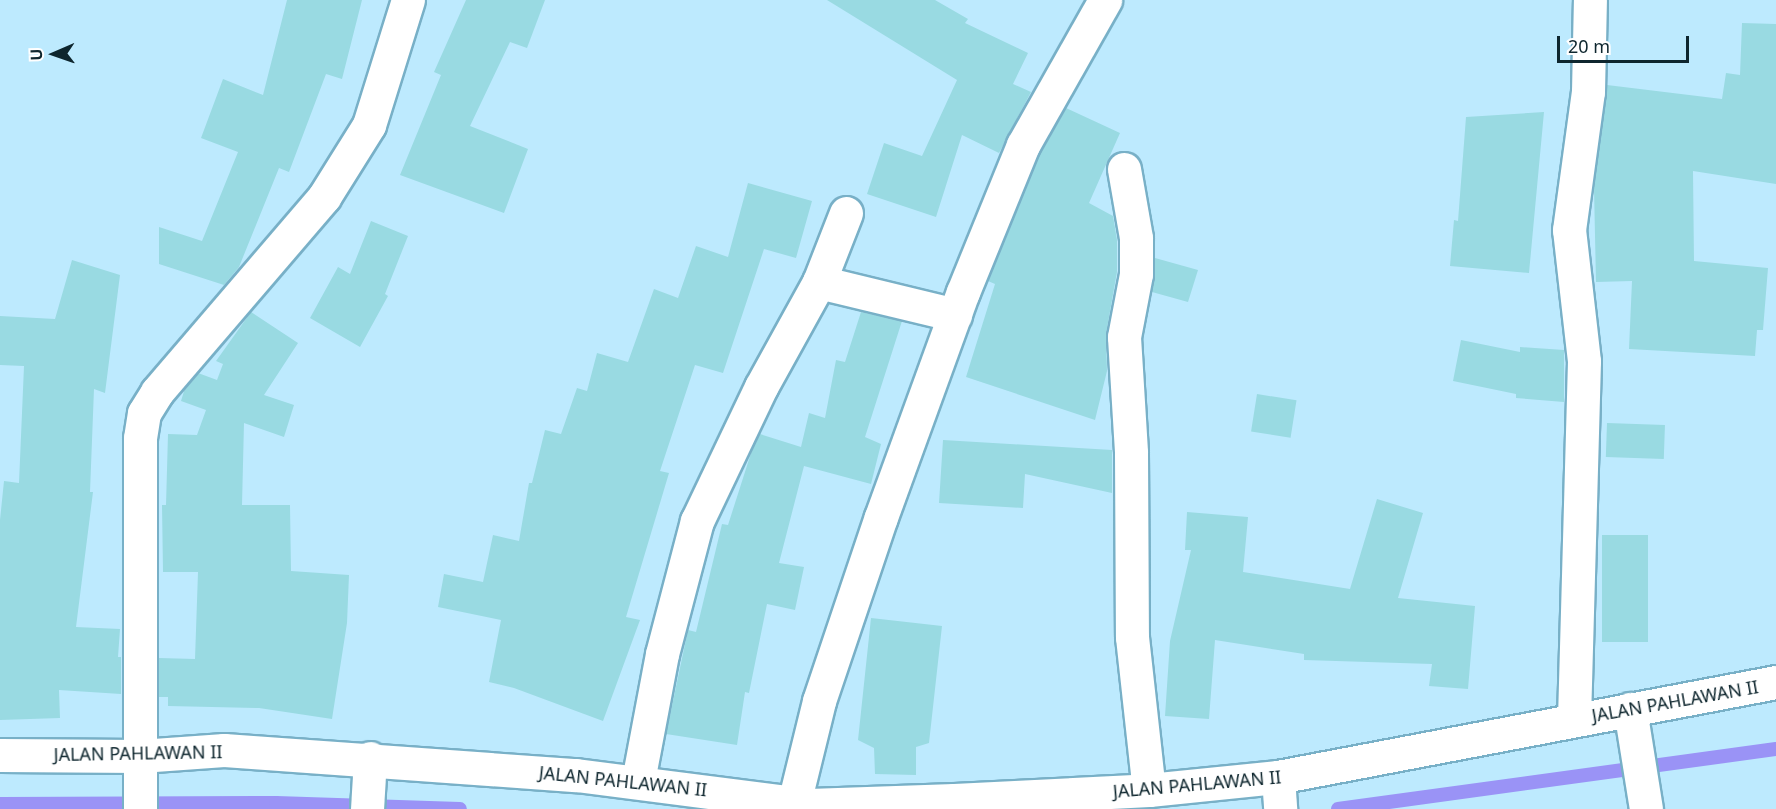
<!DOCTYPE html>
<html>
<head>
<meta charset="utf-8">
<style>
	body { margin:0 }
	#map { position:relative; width:1776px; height:809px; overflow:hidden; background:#bdeafe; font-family:"Noto Sans",sans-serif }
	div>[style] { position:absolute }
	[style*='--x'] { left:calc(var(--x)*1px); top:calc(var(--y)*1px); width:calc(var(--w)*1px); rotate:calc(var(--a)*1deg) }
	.stream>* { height:14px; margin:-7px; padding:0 7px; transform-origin:7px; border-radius:7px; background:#9a93f6 }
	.building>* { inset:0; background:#99dae2; transform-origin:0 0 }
	.roads { filter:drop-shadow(2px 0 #78b0c7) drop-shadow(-2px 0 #78b0c7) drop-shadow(0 2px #78b0c7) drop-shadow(0 -2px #78b0c7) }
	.minor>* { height:33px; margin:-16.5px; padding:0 16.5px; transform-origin:16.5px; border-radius:16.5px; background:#fff }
	.tertiary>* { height:33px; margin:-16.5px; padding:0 16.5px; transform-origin:16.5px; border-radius:16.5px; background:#fff }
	span { translate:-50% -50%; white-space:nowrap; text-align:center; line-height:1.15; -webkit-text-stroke:4.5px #fff; paint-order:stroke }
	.street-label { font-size:18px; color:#0e262e }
	.north { position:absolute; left:24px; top:24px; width:60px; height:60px; -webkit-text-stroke:4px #fff; paint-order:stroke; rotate:268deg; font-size:16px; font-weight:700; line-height:24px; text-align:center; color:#0e262e }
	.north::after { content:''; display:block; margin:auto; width:21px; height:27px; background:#0e262e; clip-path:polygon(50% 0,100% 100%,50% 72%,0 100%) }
	.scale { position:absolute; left:1557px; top:36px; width:132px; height:27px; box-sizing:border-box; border:3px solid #0e262e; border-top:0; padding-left:8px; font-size:18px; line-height:21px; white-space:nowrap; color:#0e262e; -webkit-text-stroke:4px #fff; paint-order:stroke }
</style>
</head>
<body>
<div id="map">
	<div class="stream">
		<i style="--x:0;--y:804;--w:276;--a:-0.2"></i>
		<i style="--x:276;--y:803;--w:184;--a:1.9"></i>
		<i style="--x:1338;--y:809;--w:442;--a:-7.8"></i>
	</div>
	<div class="building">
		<i style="clip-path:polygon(287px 0,362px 0,342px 79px,326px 74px,289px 172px,279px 168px,239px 267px,224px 285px,159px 264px,159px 227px,202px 241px,238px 152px,201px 138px,223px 79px,263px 95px)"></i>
		<i style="clip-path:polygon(466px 0,545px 0,527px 48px,510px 42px,470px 126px,528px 149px,504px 213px,400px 175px,441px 75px,434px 72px)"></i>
		<i style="clip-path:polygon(827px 0,935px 0,968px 19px,965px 23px,1028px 53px,1013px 84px,1031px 92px,999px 153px,962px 135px,936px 217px,867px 194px,884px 143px,922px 156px,957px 80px)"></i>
		<i style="clip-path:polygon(1742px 23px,1776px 24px,1776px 184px,1693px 171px,1694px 261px,1768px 268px,1763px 330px,1757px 330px,1755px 356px,1629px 349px,1632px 281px,1596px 282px,1594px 188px,1607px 85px,1722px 99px,1726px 73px,1740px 75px)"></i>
		<i style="clip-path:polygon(1066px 108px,1120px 133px,1089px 203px,1113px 216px,1117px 240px,1117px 272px,1106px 334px,1107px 371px,1095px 420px,966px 377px,995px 284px,988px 281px,1040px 153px)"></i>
		<i style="clip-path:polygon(1544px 112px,1529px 273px,1450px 266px,1454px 220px,1458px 221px,1466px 117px)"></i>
		<i style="clip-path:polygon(748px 183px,812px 201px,796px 258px,764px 249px,723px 373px,695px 365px,660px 471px,669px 473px,626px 617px,640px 620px,603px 721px,514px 688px,489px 682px,501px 620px,438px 607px,444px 574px,483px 582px,493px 535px,519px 541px,529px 483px,532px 483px,545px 430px,561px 434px,577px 388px,587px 391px,597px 353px,628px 362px,654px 289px,678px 298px,696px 246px,728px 257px)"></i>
		<i style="clip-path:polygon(371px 221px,408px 236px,385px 294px,388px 296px,360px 347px,310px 318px,338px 267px,350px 274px)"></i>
		<i style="clip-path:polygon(1155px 258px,1198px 270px,1188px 302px,1152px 292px)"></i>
		<i style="clip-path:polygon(72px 260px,120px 275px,105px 393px,94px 389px,90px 492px,93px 492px,76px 627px,120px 629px,118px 657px,121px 657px,121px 694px,59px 690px,60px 718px,0 720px,0 520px,4px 481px,19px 483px,24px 366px,0 365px,0 316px,55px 319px)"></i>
		<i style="clip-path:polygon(251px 312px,298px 343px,264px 395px,294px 405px,284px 437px,244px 423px,242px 505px,290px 505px,291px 571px,349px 575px,347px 623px,332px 719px,259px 708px,168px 706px,168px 697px,159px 697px,159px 658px,195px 659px,198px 572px,163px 572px,162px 505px,166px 505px,168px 434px,197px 435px,206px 410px,181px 401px,185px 388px,198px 373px,217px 380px,223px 364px,216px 361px)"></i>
		<i style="clip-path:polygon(861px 312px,902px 321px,865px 437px,881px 444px,871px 484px,804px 466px,779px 563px,804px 567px,795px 610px,767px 604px,749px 693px,745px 692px,737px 745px,666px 734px,688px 630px,696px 632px,722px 524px,728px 525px,752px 450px,760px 434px,801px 447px,809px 413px,825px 418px,836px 360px,845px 362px)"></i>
		<i style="clip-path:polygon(1461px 340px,1520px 352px,1520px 347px,1564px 350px,1564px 402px,1516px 398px,1516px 394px,1453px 381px)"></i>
		<i style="left:1257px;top:394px;width:40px;height:38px;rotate:9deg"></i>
		<i style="left:1607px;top:423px;width:58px;height:34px;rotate:2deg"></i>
		<i style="clip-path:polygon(943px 440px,1112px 450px,1112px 493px,1025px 474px,1023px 508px,939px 503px)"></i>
		<i style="clip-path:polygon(1377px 499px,1423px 513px,1398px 598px,1475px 606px,1468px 689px,1429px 686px,1432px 664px,1304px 660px,1304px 654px,1215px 640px,1209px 719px,1165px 716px,1170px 641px,1191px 550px,1185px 550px,1187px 512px,1248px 517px,1243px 572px,1350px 589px)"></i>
		<i style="left:1648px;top:535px;width:107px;height:46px;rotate:90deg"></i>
		<i style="clip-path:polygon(871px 618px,942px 626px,929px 743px,916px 747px,916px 775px,875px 774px,874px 748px,858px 740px)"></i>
	</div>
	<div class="roads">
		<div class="minor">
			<i style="--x:1124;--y:169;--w:70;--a:80.1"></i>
			<i style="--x:1136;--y:238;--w:36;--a:90"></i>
			<i style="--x:1136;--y:274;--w:64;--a:100.8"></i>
			<i style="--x:1124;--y:337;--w:116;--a:86.5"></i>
			<i style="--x:1131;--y:453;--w:184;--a:89.7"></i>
			<i style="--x:1132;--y:637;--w:154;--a:83.7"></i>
			<i style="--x:819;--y:282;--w:140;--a:13.6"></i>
			<i style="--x:1630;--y:709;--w:101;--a:80.9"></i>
			<i style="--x:1574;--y:719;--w:358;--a:-88.4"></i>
			<i style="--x:1584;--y:361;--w:132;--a:-96.5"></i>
			<i style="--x:1569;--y:230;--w:139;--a:-82.2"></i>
			<i style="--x:1588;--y:92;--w:92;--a:-88.8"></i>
			<i style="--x:1278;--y:777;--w:32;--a:86"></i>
			<i style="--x:638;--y:781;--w:129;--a:-79.3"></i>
			<i style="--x:662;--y:654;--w:138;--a:-75.3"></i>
			<i style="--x:697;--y:521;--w:148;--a:-64.5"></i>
			<i style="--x:761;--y:387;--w:120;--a:-61.1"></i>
			<i style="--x:819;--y:282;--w:74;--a:-68.6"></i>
			<i style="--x:794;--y:803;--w:105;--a:-76.2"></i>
			<i style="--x:819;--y:701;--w:194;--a:-71.4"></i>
			<i style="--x:881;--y:517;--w:239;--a:-70"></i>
			<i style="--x:963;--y:292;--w:159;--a:-67.8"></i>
			<i style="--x:1023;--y:145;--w:167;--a:-60.5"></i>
			<i style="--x:140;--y:809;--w:371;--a:-90"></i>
			<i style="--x:140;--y:438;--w:25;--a:-81"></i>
			<i style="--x:144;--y:413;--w:25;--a:-58"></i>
			<i style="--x:157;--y:392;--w:257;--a:-49.4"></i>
			<i style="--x:324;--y:197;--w:85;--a:-58"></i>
			<i style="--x:369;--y:125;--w:131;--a:-72.7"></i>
			<i style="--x:367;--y:809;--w:51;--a:-86.6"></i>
		</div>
		<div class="tertiary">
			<i style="--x:0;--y:755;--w:140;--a:0.4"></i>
			<i style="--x:140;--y:756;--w:84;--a:-4.1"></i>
			<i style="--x:224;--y:750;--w:353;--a:4.1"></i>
			<i style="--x:576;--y:775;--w:235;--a:7.3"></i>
			<i style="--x:809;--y:805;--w:145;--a:-2"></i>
			<i style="--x:954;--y:800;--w:195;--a:-2.9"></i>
			<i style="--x:1149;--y:790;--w:130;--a:-5.8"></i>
			<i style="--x:1278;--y:777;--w:507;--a:-10.8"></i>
		</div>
	</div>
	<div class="street-label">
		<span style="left:1675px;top:701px;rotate:-10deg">JALAN PAHLAWAN II</span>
		<span style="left:138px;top:753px;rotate:-1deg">JALAN PAHLAWAN II</span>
		<span style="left:623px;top:781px;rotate:6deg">JALAN PAHLAWAN II</span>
		<span style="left:1197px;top:784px;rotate:-5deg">JALAN PAHLAWAN II</span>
	</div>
	<div class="north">U</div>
	<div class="scale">20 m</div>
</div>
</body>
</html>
